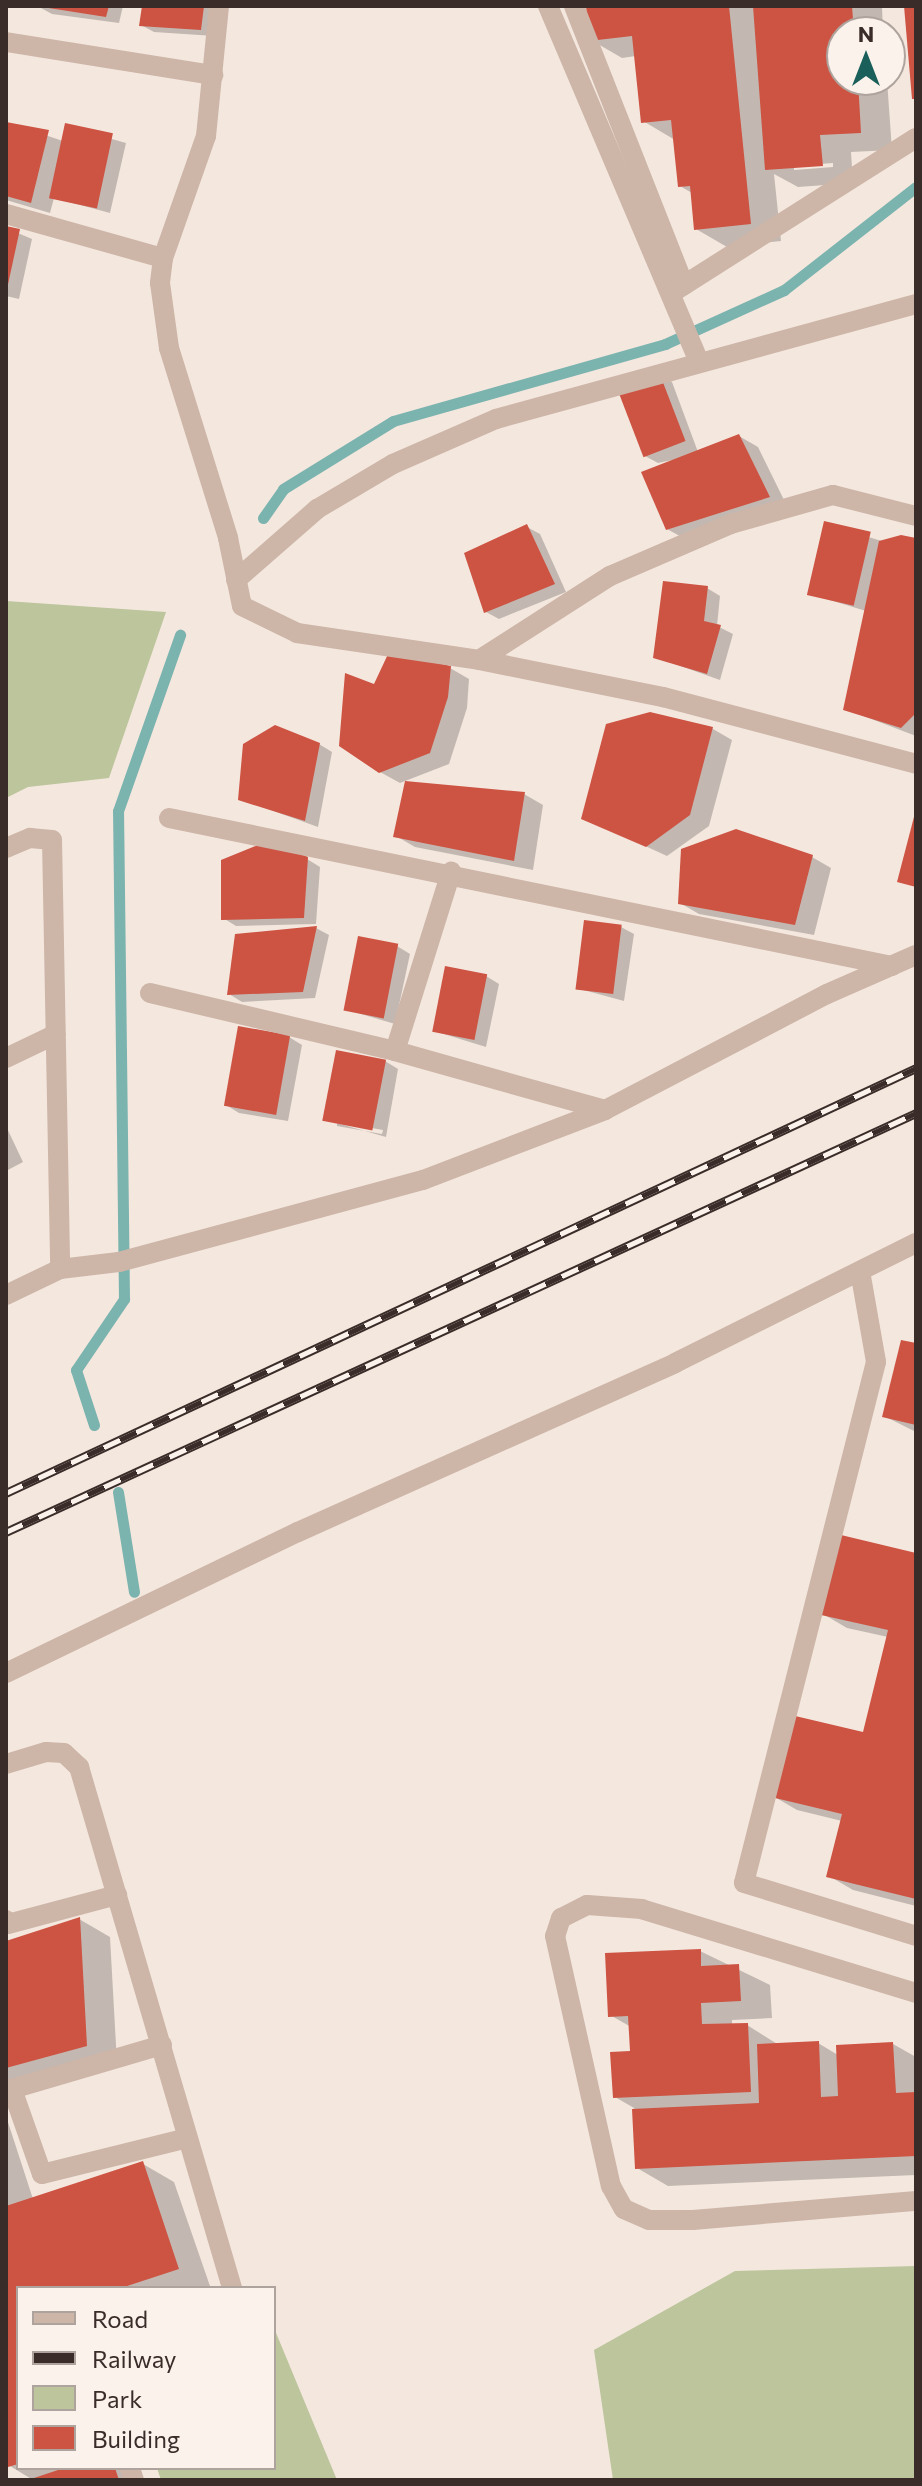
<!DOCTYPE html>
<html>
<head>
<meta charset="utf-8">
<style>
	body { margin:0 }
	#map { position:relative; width:922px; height:2486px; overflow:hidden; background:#f4e7de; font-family:Commissioner,sans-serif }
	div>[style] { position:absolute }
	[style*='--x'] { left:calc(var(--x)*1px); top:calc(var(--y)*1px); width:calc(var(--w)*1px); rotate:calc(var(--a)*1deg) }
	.green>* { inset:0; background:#bcc59c }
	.shadow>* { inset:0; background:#0003 }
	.stream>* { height:11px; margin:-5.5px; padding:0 5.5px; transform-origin:5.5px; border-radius:5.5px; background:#7bb3af }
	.building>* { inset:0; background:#cd5343; transform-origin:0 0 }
	.minor>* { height:20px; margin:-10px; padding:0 10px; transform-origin:10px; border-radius:10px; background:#cdb5a8 }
	.rail>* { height:9px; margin-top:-4.5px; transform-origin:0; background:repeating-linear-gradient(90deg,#fbf2eb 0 18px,#3a2c29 0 36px); box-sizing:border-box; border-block:2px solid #3a2c29 }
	span { translate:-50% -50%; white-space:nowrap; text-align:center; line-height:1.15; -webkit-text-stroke:8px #fbf2eb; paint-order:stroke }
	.frame { position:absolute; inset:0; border:8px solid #3a2c29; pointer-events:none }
	.legend { position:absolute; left:16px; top:2286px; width:260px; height:184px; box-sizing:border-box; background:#fbf2eb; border:2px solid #aea39d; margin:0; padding:10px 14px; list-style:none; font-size:24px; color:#3a2c29 }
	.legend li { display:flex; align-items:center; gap:16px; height:40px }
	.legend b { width:40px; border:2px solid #aea39d }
	.north { position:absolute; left:826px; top:16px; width:80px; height:80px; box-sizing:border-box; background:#fbf2eb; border:2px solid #aea39d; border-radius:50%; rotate:0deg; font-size:22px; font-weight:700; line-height:32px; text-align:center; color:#3a2c29 }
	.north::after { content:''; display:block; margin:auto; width:28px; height:36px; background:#1b5f5b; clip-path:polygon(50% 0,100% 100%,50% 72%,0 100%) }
</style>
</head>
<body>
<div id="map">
	<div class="green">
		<i style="clip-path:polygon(6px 601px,166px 612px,109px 778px,28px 787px,6px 798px)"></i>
		<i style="clip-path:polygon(916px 2266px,916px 2480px,613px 2480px,594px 2350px,735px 2271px)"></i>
		<i style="clip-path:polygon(274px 2328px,337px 2480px,161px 2480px,157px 2468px,274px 2468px)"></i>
	</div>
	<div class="shadow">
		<i style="clip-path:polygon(123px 6px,119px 23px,52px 14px,39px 7px)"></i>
		<i style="clip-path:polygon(144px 6px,218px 6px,214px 36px,154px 32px,141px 25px)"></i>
		<i style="clip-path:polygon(evenodd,588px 6px,882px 6px,883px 32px,842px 32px,842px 80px,887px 80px,892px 150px,851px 152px,853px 183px,798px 187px,774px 174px,781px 241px,727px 247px,696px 229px,692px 193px,680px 186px,675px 140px,643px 121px,636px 56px,622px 58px,591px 40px,588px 6px,833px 163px,833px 167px,794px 170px,794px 166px,833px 163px)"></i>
		<i style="clip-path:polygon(6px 122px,63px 141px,66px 126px,126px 143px,110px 213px,54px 198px,50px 213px,6px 200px)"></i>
		<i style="clip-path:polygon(6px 228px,32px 239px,19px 299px,6px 296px)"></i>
		<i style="clip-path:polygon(658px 374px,672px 382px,698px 452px,739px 436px,758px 447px,788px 508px,687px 540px,667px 529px,682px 458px,658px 463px,645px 456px)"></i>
		<i style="clip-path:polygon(825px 524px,885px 542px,916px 540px,916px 736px,845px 709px,866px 611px,810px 594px)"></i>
		<i style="clip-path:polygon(527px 527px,540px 534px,566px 592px,499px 619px,486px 612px)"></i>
		<i style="clip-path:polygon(707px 588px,720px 596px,717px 626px,733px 634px,720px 680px,655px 657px)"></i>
		<i style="clip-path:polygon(450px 668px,469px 679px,467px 708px,449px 764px,400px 783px,380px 772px,376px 686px)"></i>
		<i style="clip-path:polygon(650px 714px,713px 729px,732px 740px,709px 826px,667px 856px,584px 818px)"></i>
		<i style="clip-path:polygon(319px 744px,332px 752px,318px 827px,240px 799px)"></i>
		<i style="clip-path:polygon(524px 794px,543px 805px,533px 870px,415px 847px,396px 836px)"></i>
		<i style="clip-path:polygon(812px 857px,831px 868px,814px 935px,699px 914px,680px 903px)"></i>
		<i style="clip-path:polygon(307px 859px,320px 867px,316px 924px,236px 926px,223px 918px)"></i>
		<i style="clip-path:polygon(621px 927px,634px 934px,624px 1001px,576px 988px)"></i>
		<i style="clip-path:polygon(316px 928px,329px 935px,315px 998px,242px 1002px,229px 994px)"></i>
		<i style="clip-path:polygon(397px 946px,410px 954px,395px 1024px,344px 1009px)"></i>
		<i style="clip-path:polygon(486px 976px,499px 984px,486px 1047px,434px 1031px)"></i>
		<i style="clip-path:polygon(289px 1037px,302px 1045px,288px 1121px,239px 1113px,226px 1105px)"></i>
		<i style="clip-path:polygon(evenodd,385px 1061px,398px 1069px,386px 1137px,326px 1120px,385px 1061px,337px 1122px,383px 1130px,382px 1134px,337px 1126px,337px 1122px)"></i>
		<i style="clip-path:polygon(6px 1126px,23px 1162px,6px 1171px)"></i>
		<i style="clip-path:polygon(916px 1345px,916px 1432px,884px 1416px)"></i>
		<i style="clip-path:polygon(916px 1554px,916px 1906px,853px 1890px,829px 1876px,842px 1821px,797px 1810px,773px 1796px,864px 1735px,888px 1637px,847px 1628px,823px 1614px)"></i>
		<i style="clip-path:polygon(79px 1919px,110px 1937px,117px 2063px,6px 2093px,6px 1943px)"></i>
		<i style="clip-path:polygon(700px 1951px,770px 1985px,772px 2018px,732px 2020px,732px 2025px,747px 2025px,779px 2045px,818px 2043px,838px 2055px,893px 2044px,916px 2057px,916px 2175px,668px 2186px,637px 2168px,634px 2108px,615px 2097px,632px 2052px,631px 2027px,610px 2015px)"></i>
		<i style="clip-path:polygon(6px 2116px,33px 2199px,143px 2164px,174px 2182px,210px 2286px,18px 2288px,18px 2468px,133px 2468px,144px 2480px,33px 2480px,10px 2466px)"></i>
	</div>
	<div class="stream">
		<i style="--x:263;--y:518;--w:35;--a:-55"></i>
		<i style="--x:283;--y:489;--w:129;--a:-31.7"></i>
		<i style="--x:393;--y:421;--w:283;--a:-15.8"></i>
		<i style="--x:665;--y:344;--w:131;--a:-24.4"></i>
		<i style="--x:784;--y:290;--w:167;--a:-38"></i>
		<i style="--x:94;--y:1425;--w:58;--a:-108.1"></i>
		<i style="--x:76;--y:1370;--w:86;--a:-55.9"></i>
		<i style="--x:124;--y:1299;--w:488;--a:-90.7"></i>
		<i style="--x:118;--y:811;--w:187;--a:-70.6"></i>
		<i style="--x:118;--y:1492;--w:101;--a:80.9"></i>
	</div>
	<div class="building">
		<i style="clip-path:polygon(36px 6px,109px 6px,106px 17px)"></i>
		<i style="clip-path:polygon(142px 6px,204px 6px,201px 30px,139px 26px)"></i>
		<i style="clip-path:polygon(586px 6px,729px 6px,751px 224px,694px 230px,690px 186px,678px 187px,671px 120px,641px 123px,632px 36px,589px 41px)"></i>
		<i style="clip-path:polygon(753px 6px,852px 6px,854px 32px,842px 32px,842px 80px,858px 80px,861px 133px,820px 135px,823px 166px,765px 170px)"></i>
		<i style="clip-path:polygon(904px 6px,916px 6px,916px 99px,912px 99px)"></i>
		<i style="clip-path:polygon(6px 122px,49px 130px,31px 203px,6px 196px)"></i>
		<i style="left:65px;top:123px;width:49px;height:77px;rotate:12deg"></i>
		<i style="clip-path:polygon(6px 226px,20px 229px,7px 289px,6px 289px)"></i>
		<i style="left:659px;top:372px;width:74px;height:45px;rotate:69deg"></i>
		<i style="clip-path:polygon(739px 434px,770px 497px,666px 530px,641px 472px)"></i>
		<i style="left:824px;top:521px;width:48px;height:76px;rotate:13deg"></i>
		<i style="clip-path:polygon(527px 524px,555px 584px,484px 613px,464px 553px)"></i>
		<i style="clip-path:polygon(901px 535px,916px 538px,916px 713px,901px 728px,843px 710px,879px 541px)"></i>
		<i style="clip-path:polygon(663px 581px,708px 586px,704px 621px,721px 625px,707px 674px,653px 658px)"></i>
		<i style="clip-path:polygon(389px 652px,451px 666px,448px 697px,430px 753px,379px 773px,339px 746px,345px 673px,374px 684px)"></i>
		<i style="clip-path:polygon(650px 712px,713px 727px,690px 815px,646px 847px,581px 819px,606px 724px)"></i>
		<i style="clip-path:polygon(275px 725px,320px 743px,305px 821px,238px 800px,243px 744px)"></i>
		<i style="clip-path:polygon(405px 781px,525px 792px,514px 861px,393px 837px)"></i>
		<i style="clip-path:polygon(915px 813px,916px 813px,916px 887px,897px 882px)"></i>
		<i style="clip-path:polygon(736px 829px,813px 855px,795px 925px,678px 904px,681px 849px)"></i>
		<i style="clip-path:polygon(268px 841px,308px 857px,304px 918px,221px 920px,221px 860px)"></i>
		<i style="left:584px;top:920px;width:38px;height:70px;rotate:7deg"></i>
		<i style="clip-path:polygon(317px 926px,303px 992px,227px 995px,235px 934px)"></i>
		<i style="left:358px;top:936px;width:41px;height:76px;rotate:11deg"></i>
		<i style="left:445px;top:966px;width:43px;height:67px;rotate:11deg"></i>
		<i style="left:238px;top:1026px;width:53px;height:81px;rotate:10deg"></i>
		<i style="left:336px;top:1050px;width:51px;height:72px;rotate:11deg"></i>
		<i style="clip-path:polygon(901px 1340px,916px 1343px,916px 1425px,882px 1417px)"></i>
		<i style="clip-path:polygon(841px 1535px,916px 1553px,916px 1899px,826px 1877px,842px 1814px,771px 1797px,791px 1715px,863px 1732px,888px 1630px,821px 1615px)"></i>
		<i style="clip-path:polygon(80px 1917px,87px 2046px,6px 2068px,6px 1941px)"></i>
		<i style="clip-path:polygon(701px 1949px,701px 1966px,739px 1964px,741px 2001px,701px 2003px,702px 2024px,748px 2023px,751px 2092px,613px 2098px,610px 2052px,630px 2051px,628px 2016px,608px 2017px,605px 1953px)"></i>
		<i style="clip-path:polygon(819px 2041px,821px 2097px,838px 2096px,836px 2045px,893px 2042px,896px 2093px,916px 2092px,916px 2156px,635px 2169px,632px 2109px,759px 2103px,757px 2044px)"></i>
		<i style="clip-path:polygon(143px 2161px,179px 2269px,121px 2288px,18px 2288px,18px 2464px,8px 2467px,6px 2206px)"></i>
		<i style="clip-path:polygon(64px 2468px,115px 2468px,119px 2480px,28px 2480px)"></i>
	</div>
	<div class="minor">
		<i style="--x:219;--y:6;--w:131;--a:95.7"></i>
		<i style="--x:206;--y:136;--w:129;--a:109.4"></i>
		<i style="--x:163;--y:258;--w:25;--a:97"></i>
		<i style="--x:160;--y:283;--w:66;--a:82.1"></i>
		<i style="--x:169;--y:348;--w:199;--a:72.7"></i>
		<i style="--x:228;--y:538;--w:69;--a:78.4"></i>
		<i style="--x:242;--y:606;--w:61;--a:26.1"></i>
		<i style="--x:297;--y:633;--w:184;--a:8.4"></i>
		<i style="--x:479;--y:660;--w:188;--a:11.4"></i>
		<i style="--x:663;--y:697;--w:262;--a:14.8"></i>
		<i style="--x:548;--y:6;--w:384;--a:67"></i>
		<i style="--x:574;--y:6;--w:300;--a:68.5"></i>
		<i style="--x:6;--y:42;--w:210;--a:9.1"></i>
		<i style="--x:6;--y:214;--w:163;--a:15.7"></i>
		<i style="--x:673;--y:292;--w:288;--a:-32.4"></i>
		<i style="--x:236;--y:580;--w:108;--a:-41.2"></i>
		<i style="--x:317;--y:509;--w:88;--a:-30.6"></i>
		<i style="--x:393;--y:464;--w:112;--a:-23.6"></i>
		<i style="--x:496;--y:419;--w:435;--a:-15.3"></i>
		<i style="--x:479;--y:660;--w:156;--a:-32.7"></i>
		<i style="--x:610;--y:576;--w:132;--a:-23.3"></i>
		<i style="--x:731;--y:524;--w:106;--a:-15.9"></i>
		<i style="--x:833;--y:495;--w:86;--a:14.2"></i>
		<i style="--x:169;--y:818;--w:738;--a:11.57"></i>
		<i style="--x:6;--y:848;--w:26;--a:-23"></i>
		<i style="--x:30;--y:838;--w:22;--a:5"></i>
		<i style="--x:52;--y:840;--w:429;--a:88.9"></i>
		<i style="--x:150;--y:993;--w:252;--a:13.3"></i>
		<i style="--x:395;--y:1051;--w:218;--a:15.7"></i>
		<i style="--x:395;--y:1051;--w:188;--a:-72.6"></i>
		<i style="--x:6;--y:1058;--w:55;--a:-25.6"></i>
		<i style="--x:860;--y:1271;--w:92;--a:80"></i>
		<i style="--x:876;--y:1362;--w:537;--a:104.22"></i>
		<i style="--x:744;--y:1883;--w:180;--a:17.1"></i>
		<i style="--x:6;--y:1295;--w:60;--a:-25.7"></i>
		<i style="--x:60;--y:1269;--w:59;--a:-6.8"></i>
		<i style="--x:119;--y:1262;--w:315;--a:-15.1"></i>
		<i style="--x:423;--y:1180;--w:195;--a:-21"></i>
		<i style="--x:605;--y:1110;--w:250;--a:-27.6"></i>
		<i style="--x:827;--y:994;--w:97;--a:-23.7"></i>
		<i style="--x:6;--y:1673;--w:324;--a:-25.8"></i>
		<i style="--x:298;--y:1532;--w:413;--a:-24.1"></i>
		<i style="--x:675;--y:1363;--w:269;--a:-26.5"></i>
		<i style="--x:6;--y:1764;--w:42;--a:-16.7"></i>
		<i style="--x:46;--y:1752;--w:18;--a:3"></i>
		<i style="--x:64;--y:1753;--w:21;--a:43"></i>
		<i style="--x:79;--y:1767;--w:543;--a:73.63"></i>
		<i style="--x:6;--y:1920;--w:4;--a:63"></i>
		<i style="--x:8;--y:1924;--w:113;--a:-14.9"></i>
		<i style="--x:916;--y:1993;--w:287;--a:-163"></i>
		<i style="--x:642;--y:1909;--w:55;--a:-175.8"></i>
		<i style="--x:587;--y:1905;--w:29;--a:153"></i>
		<i style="--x:561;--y:1918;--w:19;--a:108"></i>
		<i style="--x:555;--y:1936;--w:256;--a:77.4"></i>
		<i style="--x:611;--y:2186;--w:26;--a:61"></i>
		<i style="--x:624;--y:2209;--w:27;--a:24"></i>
		<i style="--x:649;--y:2220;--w:44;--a:0"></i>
		<i style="--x:693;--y:2220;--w:224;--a:-4.9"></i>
		<i style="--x:162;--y:2045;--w:156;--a:163.7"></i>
		<i style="--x:12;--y:2089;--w:90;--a:70.6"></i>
		<i style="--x:42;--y:2174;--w:150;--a:-13.9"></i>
		<i style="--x:130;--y:2468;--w:13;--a:72"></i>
	</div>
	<div class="rail">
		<i style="--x:6;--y:1493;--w:1004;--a:-25.03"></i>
		<i style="--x:6;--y:1532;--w:1002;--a:-24.72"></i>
	</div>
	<div class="frame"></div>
	<ul class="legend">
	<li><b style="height:10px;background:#cdb5a8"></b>Road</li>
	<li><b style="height:10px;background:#3a2c29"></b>Railway</li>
	<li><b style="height:22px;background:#bcc59c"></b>Park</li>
	<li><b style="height:22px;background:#cd5343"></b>Building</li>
	</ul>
	<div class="north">N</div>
</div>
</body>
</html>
